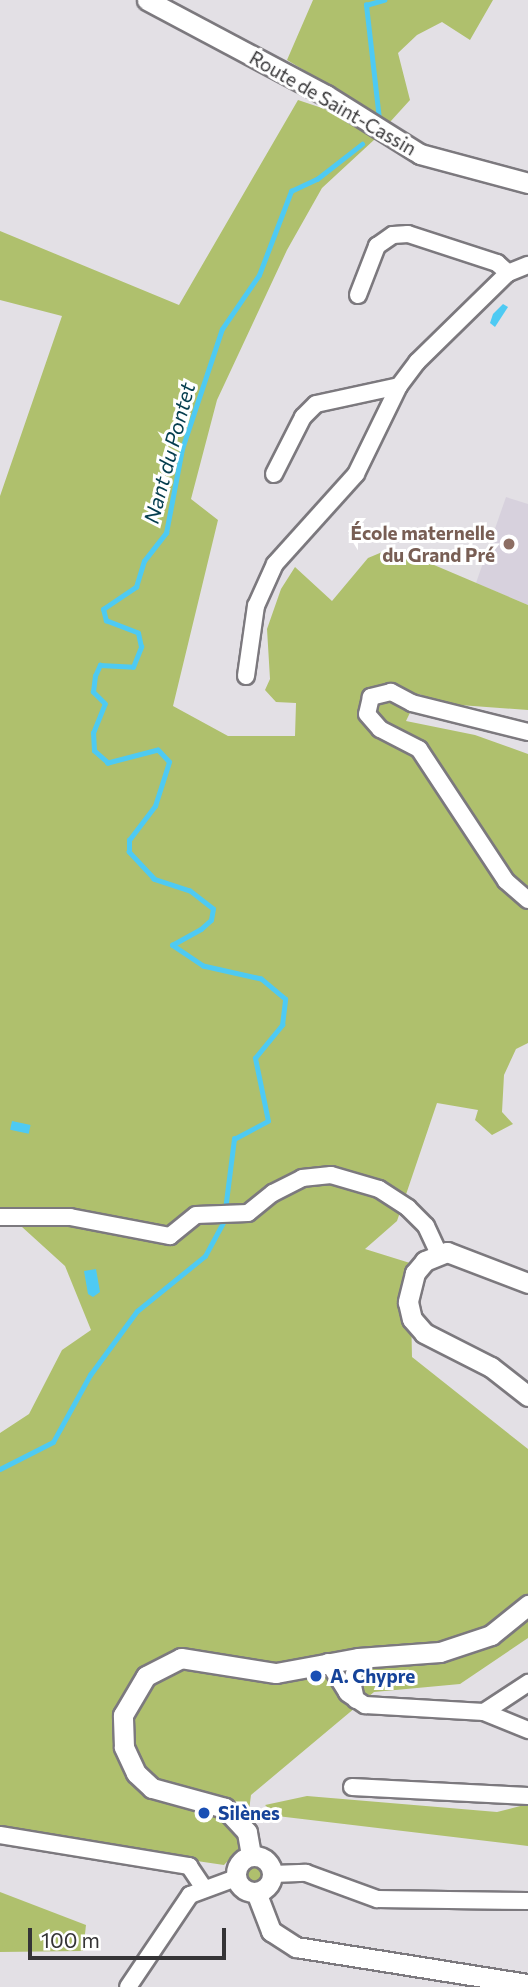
<!DOCTYPE html>
<html>
<head>
<meta charset="utf-8">
<style>
	body { margin:0 }
	#map { position:relative; width:528px; height:1987px; overflow:hidden; background:#e3e0e5; font-family:Commissioner,sans-serif }
	div>[style] { position:absolute }
	[style*='--x'] { left:calc(var(--x)*1px); top:calc(var(--y)*1px); width:calc(var(--w)*1px); rotate:calc(var(--a)*1deg) }
	.built>* { inset:0; background:#d7d1dd }
	.green>* { inset:0; background:#afc06d }
	.round { border-radius:50% }
	.water>* { inset:0; background:#4ecaf3; transform-origin:0 0 }
	.stream>* { height:4.5px; margin:-2.25px; padding:0 2.25px; transform-origin:2.25px; border-radius:2.25px; background:#4ecaf3 }
	.roads { filter:drop-shadow(2px 0 #7c797e) drop-shadow(-2px 0 #7c797e) drop-shadow(0 2px #7c797e) drop-shadow(0 -2px #7c797e) }
	.minor>* { height:16px; margin:-8px; padding:0 8px; transform-origin:8px; border-radius:8px; background:#fff }
	.tertiary>* { height:19px; margin:-9.5px; padding:0 9.5px; transform-origin:9.5px; border-radius:9.5px; background:#fff }
	.tertiary>.ring { margin:-9.5px; padding:0; box-sizing:content-box; background:none; border:19px solid #fff; border-radius:50% }
	.dots>* { width:19px; height:19px; translate:-50% -50%; box-sizing:border-box; border:4px solid #fff; border-radius:50% }
	span { translate:-50% -50%; white-space:nowrap; text-align:center; line-height:1.15; -webkit-text-stroke:6px #fff; paint-order:stroke }
	.street-label { font-size:19px; color:#353436 }
	.education-label { font-size:19px; color:#785e54; font-weight:700 }
	.right { translate:-100% -50%; text-align:right }
	.transit-label { font-size:19px; color:#164399; font-weight:700 }
	.left { translate:0 -50%; text-align:left }
	.water-label { font-size:21px; color:#043d4e; font-style:italic }
	.scale { position:absolute; left:28px; top:1928px; width:198px; height:32px; box-sizing:border-box; border:4px solid #353436; border-top:0; padding-left:9px; font-size:21px; line-height:24px; white-space:nowrap; color:#353436; -webkit-text-stroke:5px #fff; paint-order:stroke }
</style>
</head>
<body>
<div id="map">
	<div class="built">
		<i style="clip-path:polygon(506px 497px,528px 504px,528px 605px,476px 583px)"></i>
	</div>
	<div class="green">
		<i style="clip-path:polygon(313px 0,493px 0,470px 40px,442px 22px,417px 35px,398px 53px,410px 100px,390px 122px,287px 60px)"></i>
		<i style="clip-path:polygon(298px 100px,331px 111px,375px 139px,322px 188px,287px 250px,217px 400px,191px 499px,218px 520px,173px 706px,228px 736px,295px 736px,296px 703px,276px 702px,265px 690px,270px 679px,267px 629px,281px 589px,295px 567px,332px 601px,368px 558px,387px 550px,427px 562px,528px 605px,528px 710px,446px 704px,419px 694px,406px 721px,475px 735px,528px 754px,528px 1043px,516px 1049px,504px 1075px,502px 1112px,513px 1124px,492px 1135px,475px 1120px,478px 1110px,437px 1103px,397px 1221px,365px 1249px,410px 1263px,412px 1357px,528px 1449px,528px 1638px,460px 1684px,374px 1692px,251px 1795px,245px 1842px,224px 1865px,0 1832px,0 1433px,29px 1414px,62px 1350px,91px 1330px,65px 1266px,0 1207px,0 496px,62px 316px,0 300px,0 231px,179px 305px)"></i>
		<i style="clip-path:polygon(307px 1796px,497px 1812px,528px 1804px,528px 1846px,277px 1816px,265px 1805px)"></i>
		<i class="round" style="left:247px;top:1864px;width:18px;height:18px"></i>
		<i style="clip-path:polygon(0 1892px,86px 1925px,83px 1951px,0 1952px)"></i>
	</div>
	<div class="water">
		<i style="clip-path:polygon(503px 304px,508px 307px,495px 327px,490px 323px,493px 314px)"></i>
		<i style="left:12px;top:1121px;width:19px;height:9px;rotate:12deg"></i>
		<i style="clip-path:polygon(96px 1269px,100px 1292px,93px 1297px,88px 1294px,84px 1271px)"></i>
	</div>
	<div class="stream">
		<i style="--x:379;--y:119;--w:115;--a:-96.5"></i>
		<i style="--x:366;--y:5;--w:19;--a:-16"></i>
		<i style="--x:225;--y:1210;--w:72;--a:-82.8"></i>
		<i style="--x:234;--y:1139;--w:38;--a:-28"></i>
		<i style="--x:268;--y:1121;--w:64;--a:-101.7"></i>
		<i style="--x:255;--y:1058;--w:43;--a:-50.7"></i>
		<i style="--x:282;--y:1025;--w:26;--a:-83"></i>
		<i style="--x:285;--y:999;--w:31;--a:-140"></i>
		<i style="--x:261;--y:979;--w:59;--a:-167.4"></i>
		<i style="--x:203;--y:966;--w:37;--a:-146"></i>
		<i style="--x:172;--y:945;--w:33;--a:-29"></i>
		<i style="--x:201;--y:929;--w:13;--a:-42"></i>
		<i style="--x:211;--y:920;--w:11;--a:-80"></i>
		<i style="--x:213;--y:909;--w:29;--a:-142"></i>
		<i style="--x:190;--y:891;--w:38;--a:-162"></i>
		<i style="--x:154;--y:879;--w:37;--a:-133"></i>
		<i style="--x:129;--y:852;--w:12;--a:-90"></i>
		<i style="--x:129;--y:840;--w:43;--a:-52.6"></i>
		<i style="--x:155;--y:806;--w:46;--a:-72.3"></i>
		<i style="--x:169;--y:762;--w:16;--a:-133"></i>
		<i style="--x:158;--y:750;--w:52;--a:165.4"></i>
		<i style="--x:108;--y:763;--w:18;--a:-139"></i>
		<i style="--x:94;--y:751;--w:18;--a:-93"></i>
		<i style="--x:93;--y:733;--w:31;--a:-68"></i>
		<i style="--x:105;--y:704;--w:17;--a:-135"></i>
		<i style="--x:93;--y:692;--w:16;--a:-83"></i>
		<i style="--x:95;--y:676;--w:12;--a:-66"></i>
		<i style="--x:100;--y:665;--w:33;--a:3"></i>
		<i style="--x:133;--y:667;--w:22;--a:-68"></i>
		<i style="--x:141;--y:647;--w:14;--a:-102"></i>
		<i style="--x:138;--y:633;--w:34;--a:-159"></i>
		<i style="--x:106;--y:621;--w:12;--a:-104"></i>
		<i style="--x:103;--y:609;--w:40;--a:-34"></i>
		<i style="--x:136;--y:587;--w:27;--a:-73"></i>
		<i style="--x:144;--y:561;--w:36;--a:-52"></i>
		<i style="--x:166;--y:533;--w:86;--a:-79.2"></i>
		<i style="--x:182;--y:449;--w:126;--a:-71.6"></i>
		<i style="--x:222;--y:329;--w:65;--a:-55.6"></i>
		<i style="--x:259;--y:275;--w:90;--a:-69.1"></i>
		<i style="--x:291;--y:191;--w:29;--a:-25"></i>
		<i style="--x:317;--y:179;--w:57;--a:-37.9"></i>
		<i style="--x:0;--y:1469;--w:59;--a:-27"></i>
		<i style="--x:53;--y:1442;--w:77;--a:-61.1"></i>
		<i style="--x:90;--y:1375;--w:79;--a:-53.7"></i>
		<i style="--x:137;--y:1311;--w:87;--a:-39"></i>
		<i style="--x:205;--y:1256;--w:42;--a:-61.6"></i>
	</div>
	<div class="roads">
		<div class="minor">
			<i style="--x:358;--y:295;--w:53;--a:-68.8"></i>
			<i style="--x:377;--y:246;--w:19;--a:-35"></i>
			<i style="--x:393;--y:235;--w:15;--a:-4"></i>
			<i style="--x:408;--y:234;--w:94;--a:18"></i>
			<i style="--x:497;--y:263;--w:15;--a:42"></i>
			<i style="--x:274;--y:474;--w:64;--a:-63"></i>
			<i style="--x:303;--y:417;--w:18;--a:-45"></i>
			<i style="--x:316;--y:404;--w:85;--a:-12.2"></i>
			<i style="--x:246;--y:676;--w:71;--a:-81.9"></i>
			<i style="--x:256;--y:606;--w:46;--a:-65.7"></i>
			<i style="--x:275;--y:564;--w:121;--a:-48"></i>
			<i style="--x:356;--y:474;--w:98;--a:-64"></i>
			<i style="--x:399;--y:386;--w:30;--a:-53"></i>
			<i style="--x:417;--y:362;--w:127;--a:-44.4"></i>
			<i style="--x:508;--y:273;--w:22;--a:-22"></i>
			<i style="--x:528;--y:732;--w:120;--a:-166"></i>
			<i style="--x:412;--y:703;--w:24;--a:-152"></i>
			<i style="--x:391;--y:692;--w:21;--a:166"></i>
			<i style="--x:371;--y:697;--w:17;--a:103"></i>
			<i style="--x:367;--y:714;--w:20;--a:49"></i>
			<i style="--x:380;--y:729;--w:44;--a:27.1"></i>
			<i style="--x:419;--y:749;--w:158;--a:56.6"></i>
			<i style="--x:506;--y:881;--w:29;--a:41"></i>
			<i style="--x:0;--y:1217;--w:70;--a:0"></i>
			<i style="--x:70;--y:1217;--w:102;--a:10.8"></i>
			<i style="--x:170;--y:1236;--w:33;--a:-39"></i>
			<i style="--x:196;--y:1215;--w:52;--a:-2.2"></i>
			<i style="--x:248;--y:1213;--w:32;--a:-39"></i>
			<i style="--x:273;--y:1193;--w:33;--a:-27"></i>
			<i style="--x:302;--y:1178;--w:29;--a:-6"></i>
			<i style="--x:331;--y:1175;--w:50;--a:16.3"></i>
			<i style="--x:379;--y:1189;--w:35;--a:33"></i>
			<i style="--x:408;--y:1208;--w:25;--a:45"></i>
			<i style="--x:426;--y:1226;--w:31;--a:65"></i>
			<i style="--x:328;--y:1662;--w:36;--a:58"></i>
			<i style="--x:347;--y:1693;--w:22;--a:34"></i>
			<i style="--x:365;--y:1705;--w:119;--a:3.4"></i>
			<i style="--x:484;--y:1712;--w:48;--a:22.2"></i>
			<i style="--x:356;--y:1700;--w:19;--a:-102"></i>
			<i style="--x:352;--y:1681;--w:24;--a:-75"></i>
			<i style="--x:484;--y:1712;--w:53;--a:-33.4"></i>
			<i style="--x:352;--y:1787;--w:176;--a:2.9"></i>
			<i style="--x:0;--y:1835;--w:192;--a:9.3"></i>
			<i style="--x:189;--y:1866;--w:25;--a:56"></i>
			<i style="--x:273;--y:1874;--w:33;--a:-2"></i>
			<i style="--x:306;--y:1873;--w:76;--a:20.1"></i>
			<i style="--x:377;--y:1899;--w:151;--a:0.8"></i>
			<i style="--x:128;--y:1987;--w:111;--a:-56"></i>
			<i style="--x:190;--y:1895;--w:49;--a:-20.3"></i>
		</div>
		<div class="tertiary">
			<i style="--x:147;--y:0;--w:203;--a:28"></i>
			<i style="--x:326;--y:95;--w:111;--a:32.1"></i>
			<i style="--x:420;--y:154;--w:112;--a:15"></i>
			<i style="--x:528;--y:1283;--w:87;--a:-159.1"></i>
			<i style="--x:447;--y:1252;--w:24;--a:158"></i>
			<i style="--x:425;--y:1261;--w:16;--a:130"></i>
			<i style="--x:415;--y:1273;--w:30;--a:104"></i>
			<i style="--x:408;--y:1302;--w:17;--a:77"></i>
			<i style="--x:412;--y:1319;--w:18;--a:49"></i>
			<i style="--x:424;--y:1333;--w:75;--a:26.9"></i>
			<i style="--x:491;--y:1367;--w:47;--a:38.1"></i>
			<i style="--x:251;--y:1855;--w:23;--a:-100"></i>
			<i style="--x:247;--y:1832;--w:33;--a:-133"></i>
			<i style="--x:225;--y:1808;--w:76;--a:-164.7"></i>
			<i style="--x:152;--y:1788;--w:22;--a:-137"></i>
			<i style="--x:136;--y:1773;--w:29;--a:-115"></i>
			<i style="--x:124;--y:1747;--w:32;--a:-92"></i>
			<i style="--x:123;--y:1715;--w:45;--a:-59.5"></i>
			<i style="--x:146;--y:1676;--w:39;--a:-27"></i>
			<i style="--x:181;--y:1658;--w:96;--a:9"></i>
			<i style="--x:276;--y:1673;--w:83;--a:-10.4"></i>
			<i style="--x:358;--y:1658;--w:82;--a:-4.2"></i>
			<i style="--x:440;--y:1652;--w:54;--a:-18.4"></i>
			<i style="--x:491;--y:1635;--w:48;--a:-39"></i>
			<i class="ring" style="left:236px;top:1856px;width:17px;height:17px"></i>
			<i style="--x:256;--y:1892;--w:42;--a:69"></i>
			<i style="--x:271;--y:1931;--w:30;--a:33"></i>
			<i style="--x:296;--y:1947;--w:235;--a:9.1"></i>
		</div>
	</div>
	<div class="dots">
		<i style="left:509px;top:544px;background:#8d6e63"></i>
		<i style="left:316px;top:1676px;background:#1a4fb4"></i>
		<i style="left:204px;top:1813px;background:#1a4fb4"></i>
	</div>
	<div class="street-label">
		<span style="left:333px;top:103px;rotate:30deg">Route de Saint-Cassin</span>
	</div>
	<div class="education-label">
		<span class="right" style="left:495px;top:544px">École maternelle<br>du Grand Pré</span>
	</div>
	<div class="transit-label">
		<span class="left" style="left:330px;top:1676px">A. Chypre</span>
		<span class="left" style="left:218px;top:1813px">Silènes</span>
	</div>
	<div class="water-label">
		<span style="left:169px;top:453px;rotate:-75deg">Nant du Pontet</span>
	</div>
	<div class="scale">100 m</div>
</div>
</body>
</html>
